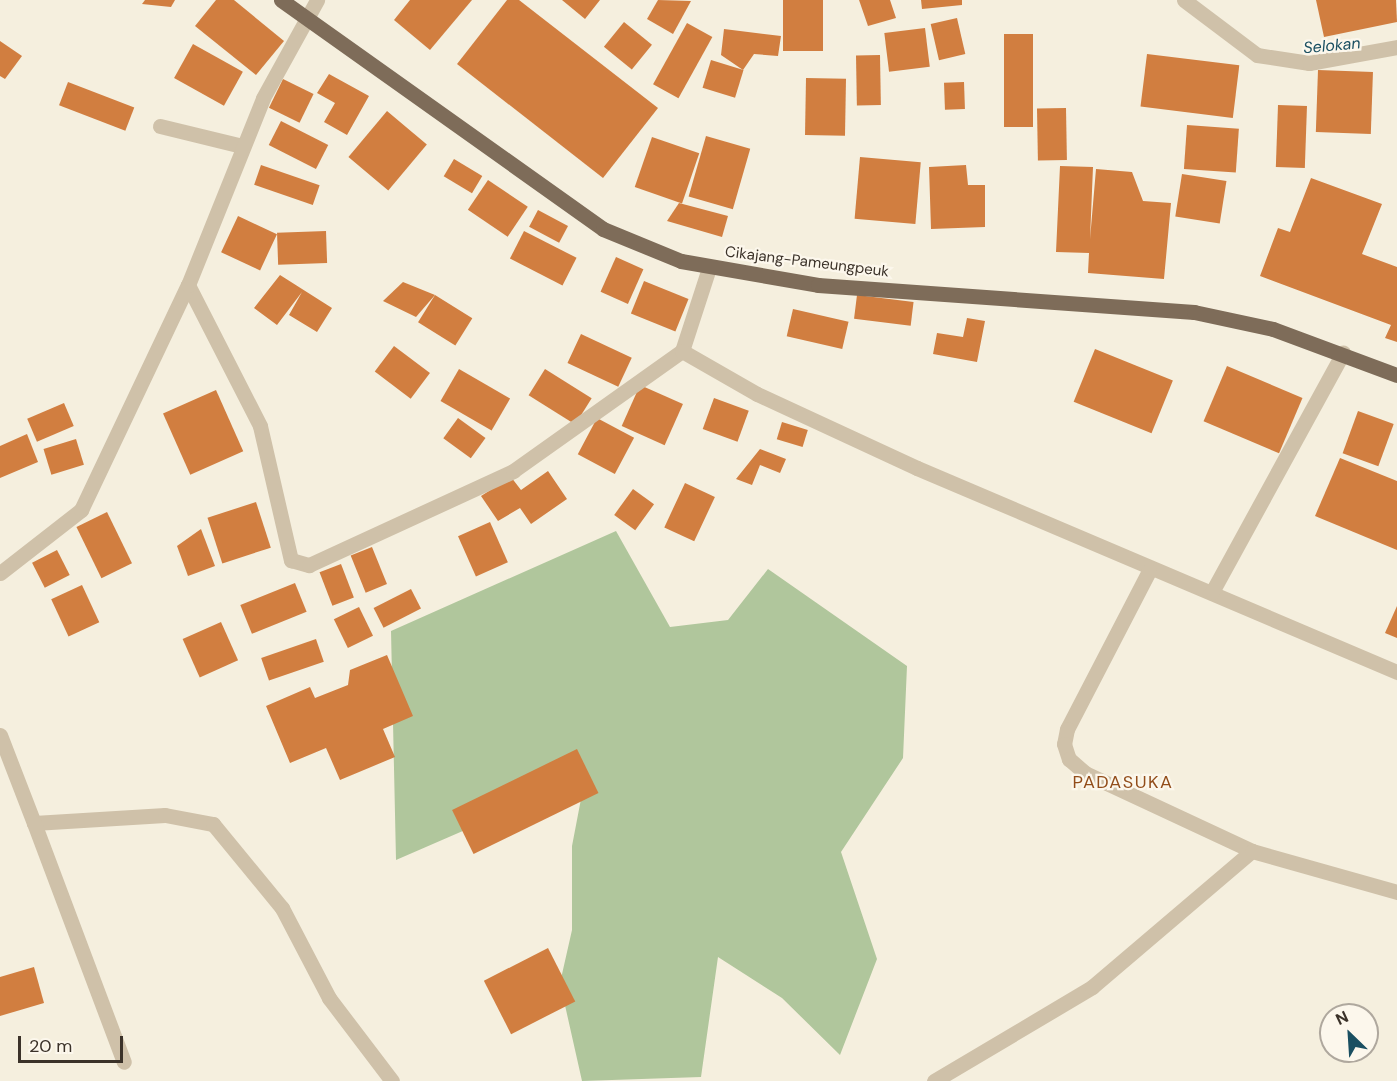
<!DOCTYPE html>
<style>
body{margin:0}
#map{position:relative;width:1397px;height:1081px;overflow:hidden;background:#f5efde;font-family:"DM Sans",sans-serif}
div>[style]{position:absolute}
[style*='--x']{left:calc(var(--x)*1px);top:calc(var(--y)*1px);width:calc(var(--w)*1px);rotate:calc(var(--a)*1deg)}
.green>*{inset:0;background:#b0c69c}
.building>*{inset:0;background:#d17e40;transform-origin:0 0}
.street>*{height:15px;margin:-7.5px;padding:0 7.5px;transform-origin:7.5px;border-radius:7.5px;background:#cfc1a9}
.primary>*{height:15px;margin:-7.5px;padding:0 7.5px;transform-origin:7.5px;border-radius:7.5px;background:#7e6c59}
span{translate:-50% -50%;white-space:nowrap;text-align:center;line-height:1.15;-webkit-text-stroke:4.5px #fcf7ec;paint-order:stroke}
.street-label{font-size:15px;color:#3b3229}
.water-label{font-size:16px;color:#1a4f61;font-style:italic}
.quarter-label{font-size:18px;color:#924d1a;letter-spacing:1.5px}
.north{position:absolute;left:1319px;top:1003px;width:60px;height:60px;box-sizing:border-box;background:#fcf7ec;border:2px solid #afa89e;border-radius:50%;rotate:335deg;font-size:16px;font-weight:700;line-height:24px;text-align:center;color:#3b3229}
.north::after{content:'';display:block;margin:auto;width:21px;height:27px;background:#1a4f61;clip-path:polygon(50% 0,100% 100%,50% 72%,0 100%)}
.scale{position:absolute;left:18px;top:1036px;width:105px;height:27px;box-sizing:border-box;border:3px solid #3b3229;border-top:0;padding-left:8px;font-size:18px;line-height:21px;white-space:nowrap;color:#3b3229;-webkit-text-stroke:4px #fcf7ec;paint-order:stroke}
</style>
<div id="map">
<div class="green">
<div style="clip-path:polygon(616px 531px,670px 627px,728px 620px,768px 569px,907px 666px,903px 758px,841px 852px,877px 959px,840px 1055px,782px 998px,718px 957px,701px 1077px,582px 1081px,560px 983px,572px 930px,572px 846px,585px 778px,396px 860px,391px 631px)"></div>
</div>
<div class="building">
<div style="clip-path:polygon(145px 0,175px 0,171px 7px,142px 4px)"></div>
<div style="clip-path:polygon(216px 0,234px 0,284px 41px,256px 75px,195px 26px)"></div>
<div style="clip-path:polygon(410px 0,472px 0,430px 50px,394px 20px)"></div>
<div style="clip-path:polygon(507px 0,519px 0,658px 108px,603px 178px,457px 64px)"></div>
<div style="clip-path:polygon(562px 0,600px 0,585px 19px)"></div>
<div style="clip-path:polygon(658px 0,691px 1px,673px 34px,647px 19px)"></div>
<div style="left:783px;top:0;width:40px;height:51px"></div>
<div style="clip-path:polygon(859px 0,890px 0,896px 18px,868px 26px)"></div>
<div style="clip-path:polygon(921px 0,962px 0,962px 5px,922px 9px)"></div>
<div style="clip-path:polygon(1316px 0,1396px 0,1397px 22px,1324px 37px)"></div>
<div style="left:957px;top:18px;width:37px;height:27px;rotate:77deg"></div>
<div style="left:624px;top:22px;width:36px;height:32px;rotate:39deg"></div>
<div style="left:687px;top:23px;width:29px;height:70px;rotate:29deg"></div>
<div style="left:925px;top:28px;width:39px;height:41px;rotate:83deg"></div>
<div style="clip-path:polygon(724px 29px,781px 36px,778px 56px,754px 54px,743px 70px,721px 55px)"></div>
<div style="left:1004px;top:34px;width:29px;height:93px"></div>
<div style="clip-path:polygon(0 41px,22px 56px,5px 79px,0 76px)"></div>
<div style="left:193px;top:44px;width:57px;height:39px;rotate:29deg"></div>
<div style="left:1147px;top:54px;width:93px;height:53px;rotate:7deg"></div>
<div style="left:880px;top:55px;width:50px;height:24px;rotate:89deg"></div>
<div style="left:711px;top:60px;width:34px;height:29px;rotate:17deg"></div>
<div style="left:1318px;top:70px;width:55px;height:62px;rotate:2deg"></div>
<div style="clip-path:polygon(329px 74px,369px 96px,347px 135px,324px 122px,335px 103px,317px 93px)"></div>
<div style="left:806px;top:78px;width:40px;height:57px;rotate:1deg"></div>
<div style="left:283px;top:79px;width:34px;height:32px;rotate:26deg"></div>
<div style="left:68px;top:82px;width:71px;height:25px;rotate:21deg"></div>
<div style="left:964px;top:82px;width:27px;height:20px;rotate:88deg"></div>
<div style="left:1278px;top:105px;width:29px;height:62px;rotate:2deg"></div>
<div style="left:1066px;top:108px;width:52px;height:29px;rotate:89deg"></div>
<div style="left:387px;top:111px;width:52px;height:60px;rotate:40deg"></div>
<div style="left:281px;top:121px;width:53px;height:27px;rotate:27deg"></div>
<div style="left:1187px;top:125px;width:52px;height:44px;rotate:4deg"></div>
<div style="left:706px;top:136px;width:46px;height:63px;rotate:16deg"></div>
<div style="left:652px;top:137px;width:50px;height:53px;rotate:19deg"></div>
<div style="left:860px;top:157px;width:61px;height:62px;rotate:5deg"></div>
<div style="left:454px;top:159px;width:33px;height:20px;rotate:31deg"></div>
<div style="left:261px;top:165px;width:62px;height:21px;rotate:19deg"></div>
<div style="clip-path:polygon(966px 165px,968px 185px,985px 185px,985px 227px,931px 229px,929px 167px)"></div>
<div style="clip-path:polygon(1060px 166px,1093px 167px,1090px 239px,1096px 169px,1132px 172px,1143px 201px,1171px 203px,1164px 279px,1088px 273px,1089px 253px,1056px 252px)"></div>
<div style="left:1182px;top:174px;width:45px;height:43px;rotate:9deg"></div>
<div style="clip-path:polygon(1311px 178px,1382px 204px,1362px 254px,1397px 267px,1397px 342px,1385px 338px,1391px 325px,1260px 276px,1278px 228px,1290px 232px)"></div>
<div style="left:488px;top:180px;width:48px;height:36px;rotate:34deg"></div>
<div style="clip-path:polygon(679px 203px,728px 216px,722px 237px,667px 221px)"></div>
<div style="left:538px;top:210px;width:34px;height:19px;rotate:28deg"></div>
<div style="left:238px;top:216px;width:43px;height:40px;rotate:25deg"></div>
<div style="left:326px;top:231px;width:32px;height:49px;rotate:88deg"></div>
<div style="left:524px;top:231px;width:59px;height:31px;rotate:27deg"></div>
<div style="left:616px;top:257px;width:30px;height:38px;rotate:24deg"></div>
<div style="clip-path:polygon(280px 275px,332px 308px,317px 332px,289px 315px,302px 292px,277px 325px,254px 308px)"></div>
<div style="left:644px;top:281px;width:48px;height:35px;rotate:22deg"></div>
<div style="clip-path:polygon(403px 282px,435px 295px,416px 317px,383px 301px)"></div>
<div style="left:435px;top:295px;width:44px;height:32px;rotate:32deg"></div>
<div style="left:857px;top:295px;width:57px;height:24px;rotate:7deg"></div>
<div style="left:793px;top:309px;width:57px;height:28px;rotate:13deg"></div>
<div style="clip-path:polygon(967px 318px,985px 321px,977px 362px,933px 354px,937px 333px,963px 337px)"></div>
<div style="left:581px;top:334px;width:56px;height:32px;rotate:25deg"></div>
<div style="left:394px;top:346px;width:45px;height:32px;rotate:37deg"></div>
<div style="left:1095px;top:349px;width:84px;height:57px;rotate:22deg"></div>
<div style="left:1227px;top:366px;width:82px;height:60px;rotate:23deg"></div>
<div style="left:459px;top:369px;width:59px;height:37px;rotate:30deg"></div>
<div style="left:545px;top:369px;width:55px;height:31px;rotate:32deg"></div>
<div style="left:640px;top:385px;width:47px;height:45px;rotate:24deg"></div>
<div style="left:216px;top:390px;width:67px;height:58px;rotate:66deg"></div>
<div style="left:714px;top:398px;width:37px;height:33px;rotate:20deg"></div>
<div style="left:64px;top:403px;width:25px;height:40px;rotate:67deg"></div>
<div style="left:1358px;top:411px;width:38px;height:45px;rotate:20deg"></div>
<div style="left:458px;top:418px;width:34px;height:25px;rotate:36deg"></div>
<div style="left:597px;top:418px;width:42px;height:41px;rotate:28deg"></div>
<div style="left:782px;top:422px;width:27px;height:18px;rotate:17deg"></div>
<div style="clip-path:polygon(27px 434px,38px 462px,0 478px,0 446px)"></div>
<div style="left:76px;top:439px;width:27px;height:34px;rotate:73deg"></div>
<div style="clip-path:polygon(760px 449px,786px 459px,780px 473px,760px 465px,752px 485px,736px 479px)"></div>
<div style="clip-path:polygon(1340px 458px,1397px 481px,1397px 550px,1315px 516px)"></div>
<div style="clip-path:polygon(548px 471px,567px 499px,531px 524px,520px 508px,498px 521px,481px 496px,511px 477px,521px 490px)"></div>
<div style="left:685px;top:483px;width:33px;height:49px;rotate:25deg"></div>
<div style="left:633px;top:489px;width:26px;height:32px;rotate:36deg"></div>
<div style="left:256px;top:502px;width:48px;height:51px;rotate:72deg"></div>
<div style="left:107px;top:512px;width:57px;height:34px;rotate:64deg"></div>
<div style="left:490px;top:522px;width:44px;height:35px;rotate:66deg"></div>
<div style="clip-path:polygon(201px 529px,215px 566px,188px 576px,177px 546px)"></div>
<div style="left:372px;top:547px;width:40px;height:23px;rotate:68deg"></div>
<div style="left:57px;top:550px;width:28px;height:28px;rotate:63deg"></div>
<div style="left:341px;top:564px;width:36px;height:23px;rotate:69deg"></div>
<div style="left:295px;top:583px;width:31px;height:59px;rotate:68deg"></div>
<div style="left:82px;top:585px;width:41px;height:34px;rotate:65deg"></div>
<div style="left:411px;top:589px;width:22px;height:42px;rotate:63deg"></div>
<div style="clip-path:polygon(1397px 606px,1397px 638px,1385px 633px)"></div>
<div style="left:359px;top:607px;width:32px;height:28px;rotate:64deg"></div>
<div style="left:221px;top:622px;width:42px;height:42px;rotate:66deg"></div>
<div style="left:316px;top:639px;width:24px;height:58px;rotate:71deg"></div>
<div style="clip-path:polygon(387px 655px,413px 716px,383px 729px,395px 757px,340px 780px,326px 748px,290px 763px,266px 706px,310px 687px,315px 698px,348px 685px,350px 670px)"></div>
<div style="left:577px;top:749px;width:49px;height:139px;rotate:64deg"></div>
<div style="left:548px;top:948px;width:60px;height:72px;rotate:63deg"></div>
<div style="clip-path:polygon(34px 967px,44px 1003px,0 1016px,0 977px)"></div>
</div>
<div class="street">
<div style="--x:1184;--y:0;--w:91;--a:37"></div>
<div style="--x:1257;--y:55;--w:53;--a:8.7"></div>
<div style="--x:1309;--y:63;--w:89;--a:-10.3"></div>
<div style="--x:160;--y:126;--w:84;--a:13.7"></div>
<div style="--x:188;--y:285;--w:158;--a:62.9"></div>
<div style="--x:260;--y:426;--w:138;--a:77"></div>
<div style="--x:291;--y:560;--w:19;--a:16"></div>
<div style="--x:309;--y:565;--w:225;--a:-24.7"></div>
<div style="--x:513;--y:471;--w:207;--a:-35.4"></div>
<div style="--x:682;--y:351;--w:87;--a:-72"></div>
<div style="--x:682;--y:351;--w:86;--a:29.8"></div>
<div style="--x:757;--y:394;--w:176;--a:24.8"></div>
<div style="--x:917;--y:468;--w:522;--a:23.03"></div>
<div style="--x:1149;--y:571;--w:178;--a:117.4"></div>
<div style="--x:1067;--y:729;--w:15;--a:101"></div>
<div style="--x:1064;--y:744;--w:16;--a:72"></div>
<div style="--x:1069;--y:759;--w:21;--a:41"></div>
<div style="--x:1085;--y:773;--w:184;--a:25"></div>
<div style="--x:0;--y:573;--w:103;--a:-37.9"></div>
<div style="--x:81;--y:510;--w:249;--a:-64.6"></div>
<div style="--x:188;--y:285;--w:201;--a:-68.1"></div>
<div style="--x:263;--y:98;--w:112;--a:-61.1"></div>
<div style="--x:1212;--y:592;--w:273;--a:-61.3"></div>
<div style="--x:0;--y:735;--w:94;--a:68.9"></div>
<div style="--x:34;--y:823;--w:131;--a:-3.5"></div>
<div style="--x:165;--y:815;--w:49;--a:10.6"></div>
<div style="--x:213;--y:824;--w:109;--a:50.6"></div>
<div style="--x:282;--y:908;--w:102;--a:62.4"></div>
<div style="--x:329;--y:998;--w:104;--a:52.8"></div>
<div style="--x:34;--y:823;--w:255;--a:69.4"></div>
<div style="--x:934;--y:1081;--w:184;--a:-30.7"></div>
<div style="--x:1092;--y:987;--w:210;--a:-40.4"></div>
<div style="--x:1252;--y:851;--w:151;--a:15.8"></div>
</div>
<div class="primary">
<div style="--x:281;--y:0;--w:395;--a:35.4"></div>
<div style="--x:603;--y:229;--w:84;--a:22.3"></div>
<div style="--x:681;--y:261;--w:139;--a:9.9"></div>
<div style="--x:818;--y:285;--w:377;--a:4.1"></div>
<div style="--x:1194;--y:312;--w:81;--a:12.1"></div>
<div style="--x:1273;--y:329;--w:132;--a:20.4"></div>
</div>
<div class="street-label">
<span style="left:807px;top:262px;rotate:7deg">Cikajang-Pameungpeuk</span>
</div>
<div class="water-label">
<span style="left:1332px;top:46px;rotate:-5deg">Selokan</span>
</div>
<div class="quarter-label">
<span style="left:1123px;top:782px">PADASUKA</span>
</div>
<div class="north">N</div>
<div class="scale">20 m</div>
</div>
